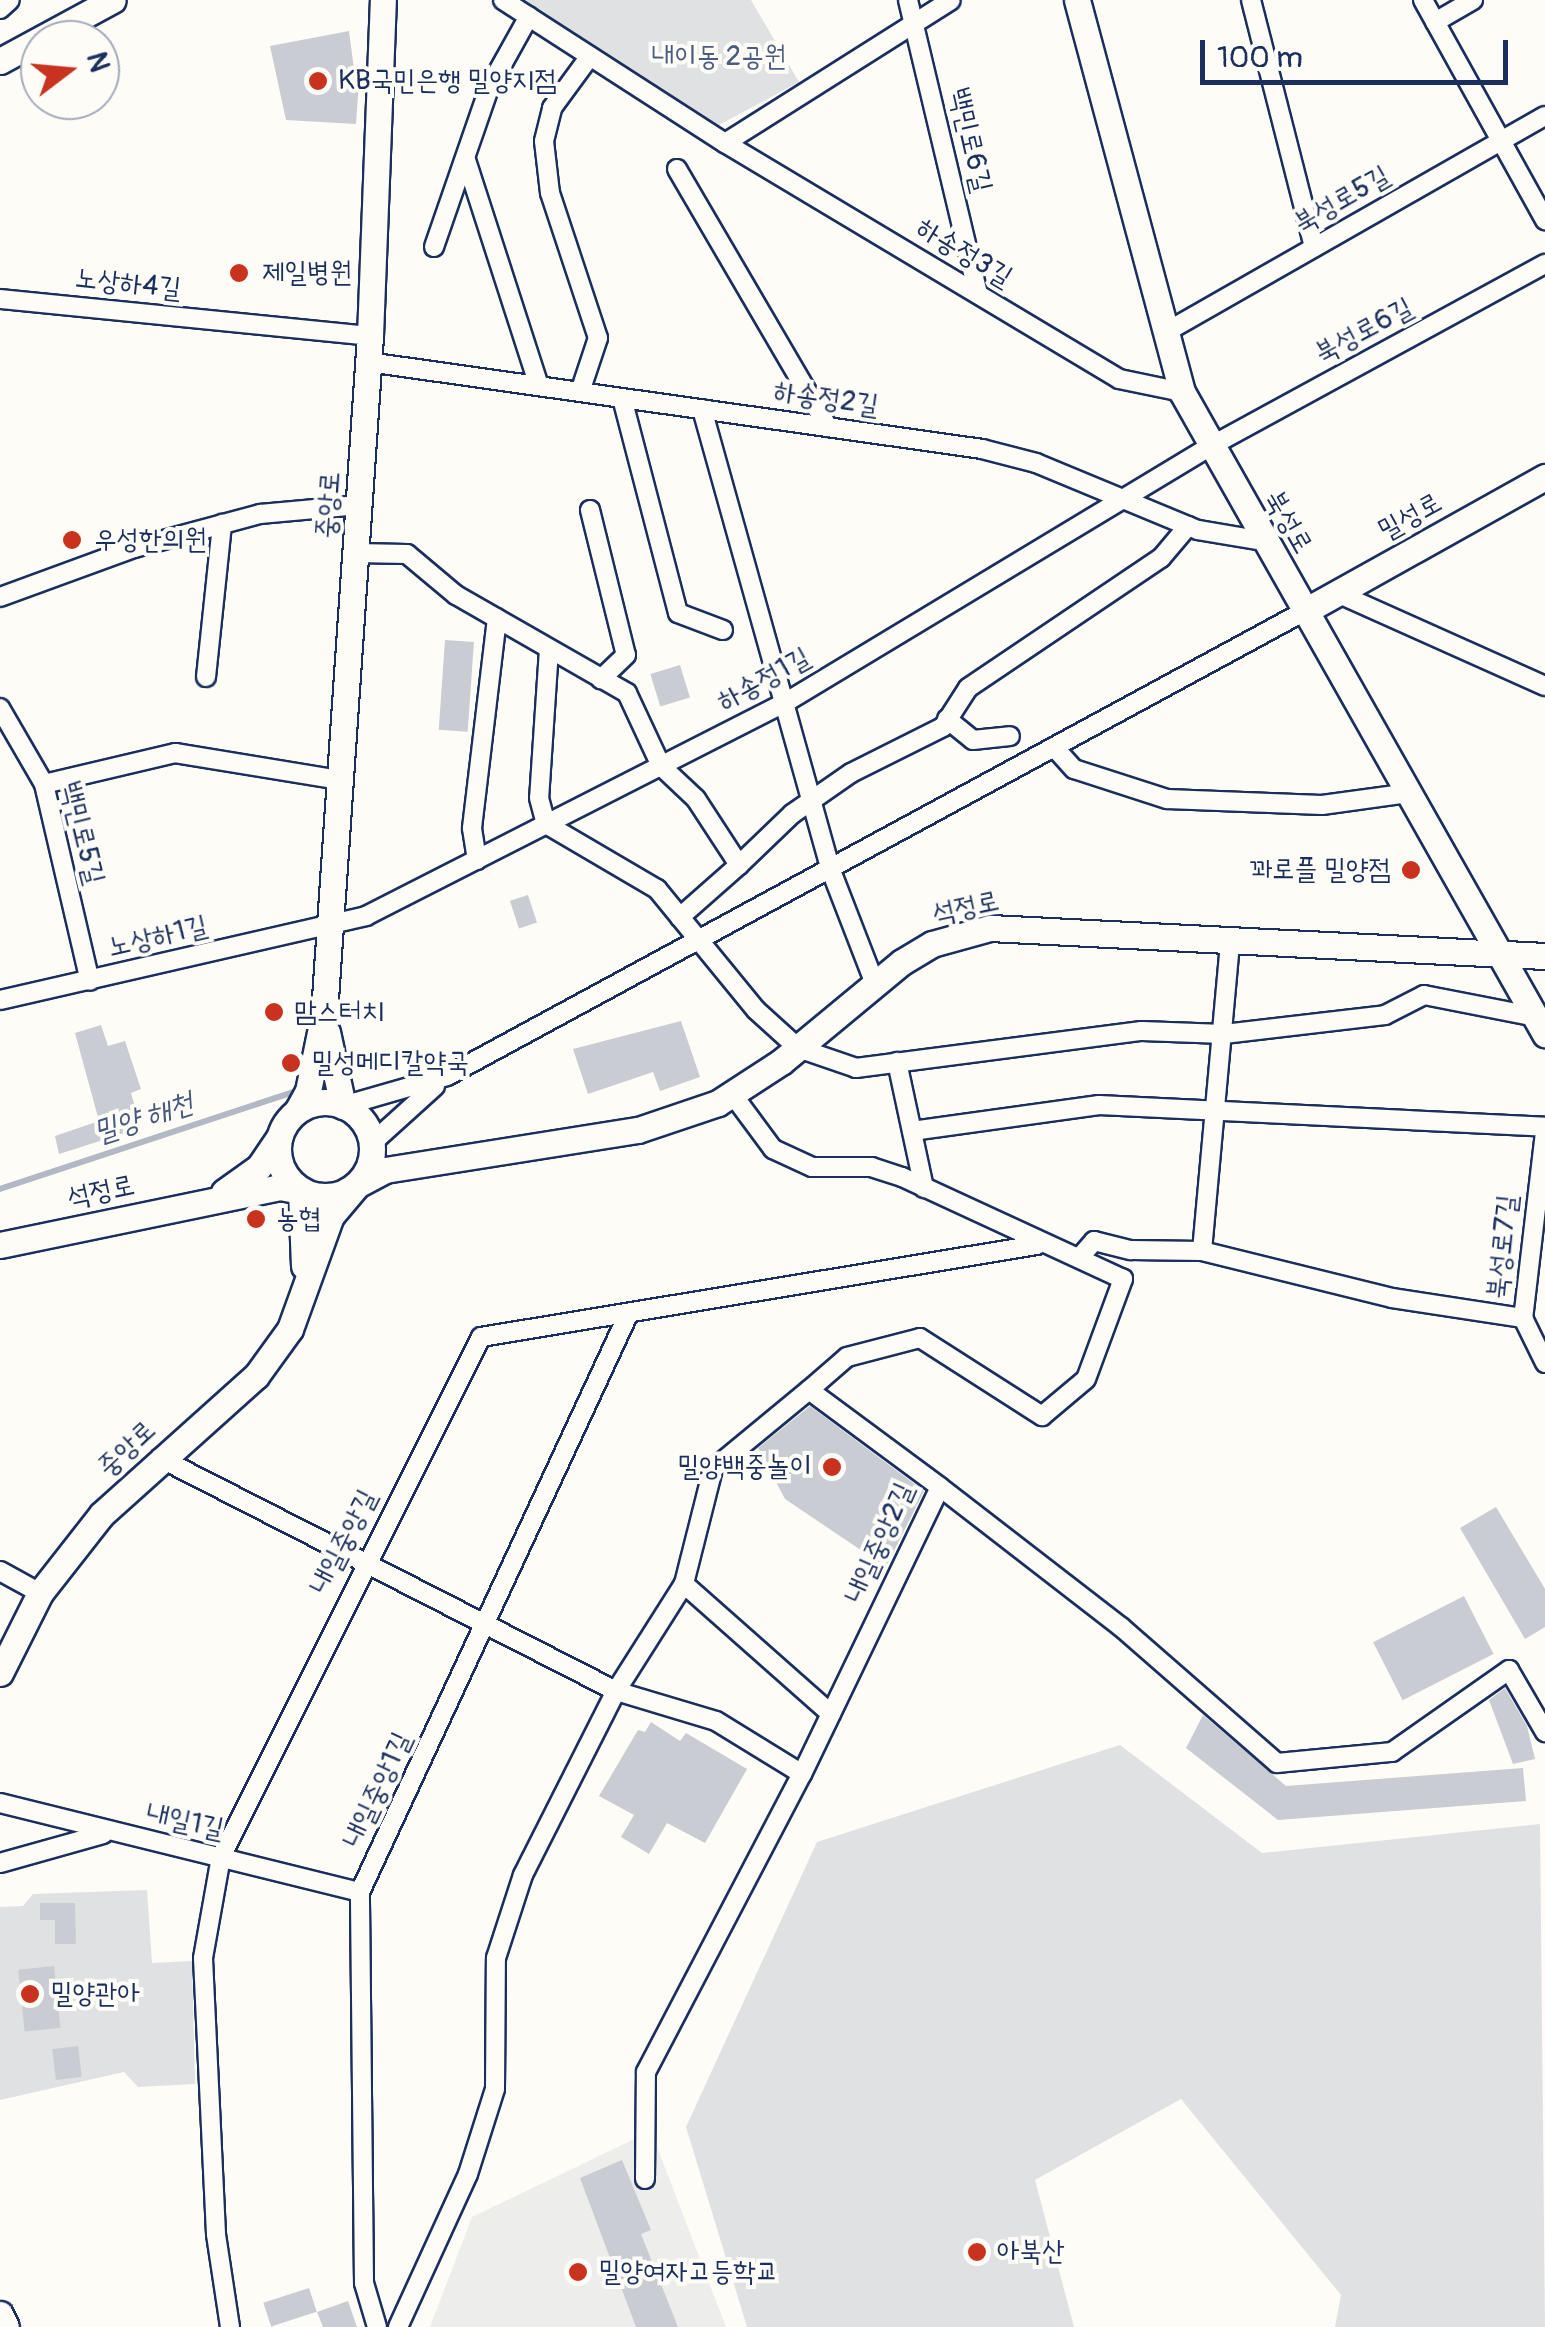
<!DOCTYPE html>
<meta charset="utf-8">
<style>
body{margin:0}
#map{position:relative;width:1545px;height:2327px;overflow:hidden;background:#fdfcf7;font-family:Pangolin,"Poor Story",sans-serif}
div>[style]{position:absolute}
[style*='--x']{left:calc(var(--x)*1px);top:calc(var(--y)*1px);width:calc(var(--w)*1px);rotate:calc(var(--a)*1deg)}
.built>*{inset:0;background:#edeeec}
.green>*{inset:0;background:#e0e1e3}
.stream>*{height:6px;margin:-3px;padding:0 3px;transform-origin:3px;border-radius:3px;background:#b3b8c5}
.building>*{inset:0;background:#c9ccd3;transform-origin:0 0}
.roads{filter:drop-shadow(2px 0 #1b2f5e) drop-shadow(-2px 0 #1b2f5e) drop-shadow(0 2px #1b2f5e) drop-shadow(0 -2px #1b2f5e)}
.street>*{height:18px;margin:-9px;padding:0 9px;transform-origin:9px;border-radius:9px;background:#fdfcf7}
.secondary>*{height:25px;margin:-12.5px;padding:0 12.5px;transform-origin:12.5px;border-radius:12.5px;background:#fdfcf7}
.secondary>.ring{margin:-12.5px;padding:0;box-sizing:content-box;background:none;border:25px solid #fdfcf7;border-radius:50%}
.dots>*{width:28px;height:28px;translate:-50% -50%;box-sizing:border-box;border:5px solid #fdfcf7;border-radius:50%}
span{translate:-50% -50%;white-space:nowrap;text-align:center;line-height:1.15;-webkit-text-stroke:8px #fdfcf7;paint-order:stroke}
.park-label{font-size:28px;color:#4c5c7f}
.poi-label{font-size:28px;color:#1b2f5e}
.left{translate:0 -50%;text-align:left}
.right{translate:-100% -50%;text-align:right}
.street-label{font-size:28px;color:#1b2f5e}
.water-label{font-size:30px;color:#49587d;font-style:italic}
.north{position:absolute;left:20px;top:20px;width:100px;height:100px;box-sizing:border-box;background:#fdfcf7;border:2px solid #a3aaba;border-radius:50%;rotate:74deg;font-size:28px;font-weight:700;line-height:40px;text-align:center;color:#1b2f5e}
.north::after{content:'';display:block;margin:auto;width:35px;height:45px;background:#c8321e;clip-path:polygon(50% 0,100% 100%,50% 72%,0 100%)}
.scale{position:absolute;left:1200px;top:40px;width:308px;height:45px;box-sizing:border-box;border:5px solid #1b2f5e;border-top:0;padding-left:12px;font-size:30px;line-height:35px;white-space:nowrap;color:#1b2f5e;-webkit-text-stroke:8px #fdfcf7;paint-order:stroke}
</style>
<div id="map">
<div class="built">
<div style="clip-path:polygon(651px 2131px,726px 2327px,430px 2327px,472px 2217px)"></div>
</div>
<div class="green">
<div style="clip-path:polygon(516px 0,751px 0,799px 82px,719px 125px)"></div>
<div style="clip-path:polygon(1120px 1745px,1262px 1853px,1540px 1824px,1545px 2327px,1335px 2327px,1341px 2295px,1181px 2099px,1035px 2180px,1074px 2327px,747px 2327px,686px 2127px,817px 1842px)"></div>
<div style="clip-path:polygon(147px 1890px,152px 1963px,192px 1961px,195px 2084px,138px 2087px,124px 2072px,0 2100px,0 1907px,23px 1906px,33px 1894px)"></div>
</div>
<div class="stream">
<div style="--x:0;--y:1189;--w:316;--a:-18.3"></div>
</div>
<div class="building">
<div style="clip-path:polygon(349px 31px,354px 69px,360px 67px,356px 124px,286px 120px,270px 46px)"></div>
<div style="left:445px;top:640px;width:29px;height:90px;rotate:4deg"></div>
<div style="left:680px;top:665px;width:34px;height:31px;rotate:73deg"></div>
<div style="left:528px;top:895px;width:29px;height:19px;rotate:72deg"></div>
<div style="clip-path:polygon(681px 1021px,700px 1077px,660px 1091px,653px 1072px,588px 1094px,573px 1049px)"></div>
<div style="clip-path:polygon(101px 1025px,108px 1046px,125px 1041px,141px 1089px,131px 1093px,141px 1128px,59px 1154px,55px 1136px,99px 1121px,75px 1033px)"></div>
<div style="clip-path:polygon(810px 1406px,924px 1491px,886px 1567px,785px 1499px,758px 1448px)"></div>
<div style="clip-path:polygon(1496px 1507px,1545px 1589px,1545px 1627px,1525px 1639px,1460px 1528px)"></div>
<div style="left:1464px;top:1596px;width:65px;height:102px;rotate:63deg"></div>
<div style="clip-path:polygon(1505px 1688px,1527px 1726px,1535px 1759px,1513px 1764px,1489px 1700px)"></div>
<div style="clip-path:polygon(1203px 1715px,1286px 1786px,1523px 1768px,1526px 1801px,1278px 1820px,1186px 1748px)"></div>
<div style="clip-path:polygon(651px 1722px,680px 1741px,686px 1733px,747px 1769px,705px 1843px,667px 1823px,649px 1854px,621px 1837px,634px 1815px,599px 1796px,638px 1730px,645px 1732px)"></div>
<div style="clip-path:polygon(40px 1903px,75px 1903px,76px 1944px,55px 1944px,55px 1920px,40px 1920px)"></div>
<div style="left:54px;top:1966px;width:62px;height:36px;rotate:84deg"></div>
<div style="left:78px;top:2046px;width:31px;height:26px;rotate:83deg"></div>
<div style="clip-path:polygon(622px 2160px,651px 2230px,641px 2234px,678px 2327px,636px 2327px,580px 2178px)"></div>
<div style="left:309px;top:2288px;width:25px;height:48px;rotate:72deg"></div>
<div style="clip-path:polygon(348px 2301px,357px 2327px,323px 2327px,317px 2312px)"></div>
</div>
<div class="roads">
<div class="street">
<div style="--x:503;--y:0;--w:264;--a:32.8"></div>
<div style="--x:725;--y:143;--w:459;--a:30.9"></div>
<div style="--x:1119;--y:379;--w:64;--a:11.7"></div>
<div style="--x:908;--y:0;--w:301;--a:76.6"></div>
<div style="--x:1251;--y:0;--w:255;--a:75.7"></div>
<div style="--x:1423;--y:0;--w:252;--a:61"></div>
<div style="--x:0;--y:9;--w:13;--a:-42"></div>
<div style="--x:1435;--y:22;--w:44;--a:-30.1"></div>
<div style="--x:725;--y:143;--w:267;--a:-32.3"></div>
<div style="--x:466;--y:160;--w:237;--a:72.1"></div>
<div style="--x:677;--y:169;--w:299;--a:59.7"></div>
<div style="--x:434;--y:247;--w:168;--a:-70.9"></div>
<div style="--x:489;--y:88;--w:82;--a:-60.9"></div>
<div style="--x:0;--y:299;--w:372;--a:5.7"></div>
<div style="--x:1166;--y:332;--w:436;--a:-29.7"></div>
<div style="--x:368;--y:362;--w:620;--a:8.06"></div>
<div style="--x:982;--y:449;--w:56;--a:14.5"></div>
<div style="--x:1036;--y:463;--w:175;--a:22.5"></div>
<div style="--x:1198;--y:530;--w:67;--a:9.5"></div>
<div style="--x:580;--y:392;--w:57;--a:-71.6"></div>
<div style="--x:598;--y:338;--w:153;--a:-108.3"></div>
<div style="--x:550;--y:193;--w:52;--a:-96.6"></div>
<div style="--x:544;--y:141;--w:34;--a:-76"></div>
<div style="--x:552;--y:108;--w:64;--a:-53.8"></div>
<div style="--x:622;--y:398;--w:222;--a:75.4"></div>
<div style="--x:678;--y:613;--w:48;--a:20.7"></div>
<div style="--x:702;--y:409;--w:477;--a:74.4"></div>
<div style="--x:830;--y:868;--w:124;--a:68.8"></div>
<div style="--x:590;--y:510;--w:149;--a:76.1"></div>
<div style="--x:626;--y:655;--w:35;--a:136"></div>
<div style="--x:356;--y:553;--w:51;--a:1.1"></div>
<div style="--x:407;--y:554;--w:64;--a:39.9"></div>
<div style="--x:456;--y:595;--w:197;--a:29.8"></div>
<div style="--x:627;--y:693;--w:81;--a:65"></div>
<div style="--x:661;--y:766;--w:48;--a:43.3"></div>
<div style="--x:696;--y:799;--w:79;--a:56.9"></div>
<div style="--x:739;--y:865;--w:79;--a:138.6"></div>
<div style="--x:1337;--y:593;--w:228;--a:24.1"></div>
<div style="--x:0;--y:597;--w:143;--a:-20.1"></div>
<div style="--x:134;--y:548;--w:131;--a:-15.1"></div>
<div style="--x:260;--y:514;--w:99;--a:-5.2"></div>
<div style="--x:549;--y:649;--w:149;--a:93.8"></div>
<div style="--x:539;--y:798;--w:27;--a:75"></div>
<div style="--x:546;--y:824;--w:129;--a:30.4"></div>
<div style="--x:657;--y:889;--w:156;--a:50.7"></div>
<div style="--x:756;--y:1010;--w:57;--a:42.1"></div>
<div style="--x:798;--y:1048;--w:61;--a:19"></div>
<div style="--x:856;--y:1068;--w:288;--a:-7.4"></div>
<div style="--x:1142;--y:1031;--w:82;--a:2.1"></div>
<div style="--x:1224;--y:1034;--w:162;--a:-6.7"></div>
<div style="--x:1385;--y:1015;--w:44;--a:-27.1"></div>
<div style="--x:1424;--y:995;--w:114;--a:11.1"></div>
<div style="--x:206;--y:677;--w:154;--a:-84"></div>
<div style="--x:0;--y:708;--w:88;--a:59.9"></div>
<div style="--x:44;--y:784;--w:202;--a:76.9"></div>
<div style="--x:947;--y:719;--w:33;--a:39"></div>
<div style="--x:973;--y:740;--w:37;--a:-6"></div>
<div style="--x:1054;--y:747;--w:30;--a:48"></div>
<div style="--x:1074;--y:769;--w:98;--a:17.9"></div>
<div style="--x:1167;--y:799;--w:155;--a:2.2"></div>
<div style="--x:1322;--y:805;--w:87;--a:-7.9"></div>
<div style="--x:44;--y:784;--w:135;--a:-13.3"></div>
<div style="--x:175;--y:753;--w:166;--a:9.3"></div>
<div style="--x:477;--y:860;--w:32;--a:-99"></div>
<div style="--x:472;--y:828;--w:211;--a:-83.2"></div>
<div style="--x:739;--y:865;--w:74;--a:-43.9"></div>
<div style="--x:792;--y:814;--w:72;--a:-34.8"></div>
<div style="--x:851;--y:773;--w:103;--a:-26.6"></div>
<div style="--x:943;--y:727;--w:46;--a:-57.3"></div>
<div style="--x:968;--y:688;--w:233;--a:-34"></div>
<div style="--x:1161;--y:558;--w:42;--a:-49.8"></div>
<div style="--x:0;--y:1000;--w:376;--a:-12.9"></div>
<div style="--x:366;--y:916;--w:474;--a:-27"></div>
<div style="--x:788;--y:701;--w:492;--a:-31.1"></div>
<div style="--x:1209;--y:447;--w:383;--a:-28.6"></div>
<div style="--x:897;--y:1062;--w:129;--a:77.9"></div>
<div style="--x:343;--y:1106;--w:108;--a:-16.1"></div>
<div style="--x:447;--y:1076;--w:976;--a:-28.46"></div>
<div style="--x:912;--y:1131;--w:189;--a:-7.9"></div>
<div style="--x:1099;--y:1105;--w:447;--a:2.8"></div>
<div style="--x:1545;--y:1132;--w:187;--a:96.7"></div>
<div style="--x:1523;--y:1318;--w:50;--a:63.9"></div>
<div style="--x:372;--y:1143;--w:85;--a:-42.1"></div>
<div style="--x:1202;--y:1251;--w:196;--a:13.9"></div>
<div style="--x:1392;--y:1298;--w:133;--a:8.7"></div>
<div style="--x:1081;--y:1256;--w:20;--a:-49"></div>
<div style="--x:1094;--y:1241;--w:38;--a:14"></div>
<div style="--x:1131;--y:1250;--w:71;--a:0.8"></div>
<div style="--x:1202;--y:1251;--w:311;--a:-84.8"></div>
<div style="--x:809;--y:1390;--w:124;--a:140.5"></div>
<div style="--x:713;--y:1469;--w:119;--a:104.2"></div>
<div style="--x:684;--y:1584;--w:196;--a:41.5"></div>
<div style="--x:160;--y:1458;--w:512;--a:27.07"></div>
<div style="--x:616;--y:1691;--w:104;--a:16.7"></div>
<div style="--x:716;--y:1721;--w:101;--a:31.6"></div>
<div style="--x:940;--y:1487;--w:229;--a:37.7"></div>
<div style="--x:1121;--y:1627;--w:207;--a:41.1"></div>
<div style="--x:1277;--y:1763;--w:116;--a:-5.5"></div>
<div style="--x:1392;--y:1752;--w:143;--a:-35"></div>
<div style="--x:1509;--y:1670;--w:72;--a:59.9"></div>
<div style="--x:0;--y:1571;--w:46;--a:28.8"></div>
<div style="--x:0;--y:1803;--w:371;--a:13.9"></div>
<div style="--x:0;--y:1863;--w:107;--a:-15.7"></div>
<div style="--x:645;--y:2179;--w:107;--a:-89.5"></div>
<div style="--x:646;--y:2072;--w:336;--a:-62.4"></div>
<div style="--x:802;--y:1774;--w:318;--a:-64.3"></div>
<div style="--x:940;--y:1487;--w:163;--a:-143.5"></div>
<div style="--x:809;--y:1390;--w:50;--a:-41"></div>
<div style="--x:847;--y:1357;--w:75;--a:-14.6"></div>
<div style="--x:920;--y:1338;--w:145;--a:32.6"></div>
<div style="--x:1042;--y:1416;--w:57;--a:-40.1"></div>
<div style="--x:1086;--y:1379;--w:107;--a:-69.7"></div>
<div style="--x:1123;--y:1279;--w:243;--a:-155.2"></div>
<div style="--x:902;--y:1177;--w:32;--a:-162"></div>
<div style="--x:872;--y:1167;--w:60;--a:180"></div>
<div style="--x:812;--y:1167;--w:43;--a:-155.2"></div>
<div style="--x:773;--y:1149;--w:67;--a:-126.5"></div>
<div style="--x:230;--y:2327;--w:94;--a:-98.6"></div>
<div style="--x:216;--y:2234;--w:276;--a:-92.7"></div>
<div style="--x:203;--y:1958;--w:103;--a:-79.9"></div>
<div style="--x:221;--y:1857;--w:581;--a:-63.43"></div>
<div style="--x:481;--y:1337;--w:564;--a:-9.4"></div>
<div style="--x:377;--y:2327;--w:46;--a:-106.5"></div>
<div style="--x:364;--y:2283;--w:391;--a:-90.6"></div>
<div style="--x:360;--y:1892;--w:636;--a:-65.09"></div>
<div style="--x:398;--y:2327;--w:168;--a:-65.4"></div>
<div style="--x:468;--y:2174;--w:89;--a:-72.4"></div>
<div style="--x:495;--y:2089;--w:131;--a:-89.6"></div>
<div style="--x:496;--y:1958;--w:87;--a:-72"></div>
<div style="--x:523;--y:1875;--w:206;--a:-63.2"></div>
<div style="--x:616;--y:1691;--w:127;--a:-57.6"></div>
</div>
<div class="secondary">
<div style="--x:1077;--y:0;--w:406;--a:75"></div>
<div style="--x:1182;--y:392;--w:738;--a:60.52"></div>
<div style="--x:0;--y:61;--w:128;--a:-28.4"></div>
<div style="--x:1305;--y:611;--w:275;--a:-29.2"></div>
<div style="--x:327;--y:1032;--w:76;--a:77.8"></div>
<div class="ring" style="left:278px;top:1102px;width:69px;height:69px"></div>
<div style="--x:297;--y:1111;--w:23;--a:-61"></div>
<div style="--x:308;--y:1091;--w:80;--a:-78.4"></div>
<div style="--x:324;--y:1013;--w:679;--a:-86.11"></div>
<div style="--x:370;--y:336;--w:336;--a:-87.8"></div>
<div style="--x:224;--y:1192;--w:43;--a:-35.5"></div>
<div style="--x:259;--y:1167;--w:36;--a:-56"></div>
<div style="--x:0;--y:1245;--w:286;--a:-11.7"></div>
<div style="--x:280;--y:1187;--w:21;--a:11"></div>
<div style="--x:301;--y:1191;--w:75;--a:87.7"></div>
<div style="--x:0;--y:1673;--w:89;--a:-63.4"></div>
<div style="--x:40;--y:1593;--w:100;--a:-51.9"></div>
<div style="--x:102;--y:1514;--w:207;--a:-41.9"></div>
<div style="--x:256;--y:1376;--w:58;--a:-54.1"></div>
<div style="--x:290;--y:1329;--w:120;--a:-70.1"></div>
<div style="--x:331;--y:1216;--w:40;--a:-50"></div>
<div style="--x:357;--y:1185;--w:32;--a:-28"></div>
<div style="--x:385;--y:1170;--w:256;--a:-9"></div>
<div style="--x:638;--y:1130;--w:84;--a:-18.6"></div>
<div style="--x:718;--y:1103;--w:75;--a:-33.1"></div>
<div style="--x:781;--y:1062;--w:157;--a:-39.6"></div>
<div style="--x:902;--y:962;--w:35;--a:-31"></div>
<div style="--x:932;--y:944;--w:60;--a:-15.4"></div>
<div style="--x:990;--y:928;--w:556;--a:2.89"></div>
<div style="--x:0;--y:2314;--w:14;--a:65"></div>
</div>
</div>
<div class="dots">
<div style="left:318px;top:81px;background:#c8321e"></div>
<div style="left:239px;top:273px;background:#c8321e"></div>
<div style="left:72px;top:540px;background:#c8321e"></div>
<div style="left:1411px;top:870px;background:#c8321e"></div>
<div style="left:274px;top:1012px;background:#c8321e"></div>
<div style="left:291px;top:1063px;background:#c8321e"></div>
<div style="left:256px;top:1219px;background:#c8321e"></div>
<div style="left:832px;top:1467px;background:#c8321e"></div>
<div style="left:30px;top:1994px;background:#c8321e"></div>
<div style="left:977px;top:2252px;background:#c8321e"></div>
<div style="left:578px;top:2272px;background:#c8321e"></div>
</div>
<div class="park-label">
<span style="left:719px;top:57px">내이동 2공원</span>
</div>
<div class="poi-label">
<span class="left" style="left:338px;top:81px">KB국민은행 밀양지점</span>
<span class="left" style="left:262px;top:273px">제일병원</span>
<span class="left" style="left:94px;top:540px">우성한의원</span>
<span class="right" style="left:1391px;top:870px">꽈로플 밀양점</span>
<span class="left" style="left:294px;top:1012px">맘스터치</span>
<span class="left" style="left:311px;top:1063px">밀성메디칼약국</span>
<span class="left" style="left:276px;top:1219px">농협</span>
<span class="right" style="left:812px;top:1467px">밀양백중놀이</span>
<span class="left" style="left:50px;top:1994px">밀양관아</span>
<span class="left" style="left:997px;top:2252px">아북산</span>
<span class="left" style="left:598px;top:2272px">밀양여자고등학교</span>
</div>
<div class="street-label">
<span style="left:970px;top:140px;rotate:77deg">백민로6길</span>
<span style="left:1342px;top:200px;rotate:-30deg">북성로5길</span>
<span style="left:964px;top:253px;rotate:31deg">하송정3길</span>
<span style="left:128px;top:284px;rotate:6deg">노상하4길</span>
<span style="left:1364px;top:331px;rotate:-28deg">북성로6길</span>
<span style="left:826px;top:399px;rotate:8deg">하송정2길</span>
<span style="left:329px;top:505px;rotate:-86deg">중앙로</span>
<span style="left:1410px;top:517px;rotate:-29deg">밀성로</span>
<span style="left:1288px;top:522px;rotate:60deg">북성로</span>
<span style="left:764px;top:680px;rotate:-29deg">하송정1길</span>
<span style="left:82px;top:833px;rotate:76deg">백민로5길</span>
<span style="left:966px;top:908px;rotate:-12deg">석정로</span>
<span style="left:158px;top:937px;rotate:-13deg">노상하1길</span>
<span style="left:101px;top:1192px;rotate:-12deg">석정로</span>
<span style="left:1503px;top:1247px;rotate:-84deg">북성로7길</span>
<span style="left:127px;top:1449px;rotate:-43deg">중앙로</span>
<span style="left:344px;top:1542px;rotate:-63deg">내일중앙길</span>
<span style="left:880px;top:1543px;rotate:-66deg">내일중앙2길</span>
<span style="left:378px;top:1790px;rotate:-65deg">내일중앙1길</span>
<span style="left:185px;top:1822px;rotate:12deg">내일1길</span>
</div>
<div class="water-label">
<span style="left:143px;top:1118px;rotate:-18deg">밀양 해천</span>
</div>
<div class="north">N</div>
<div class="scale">100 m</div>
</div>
